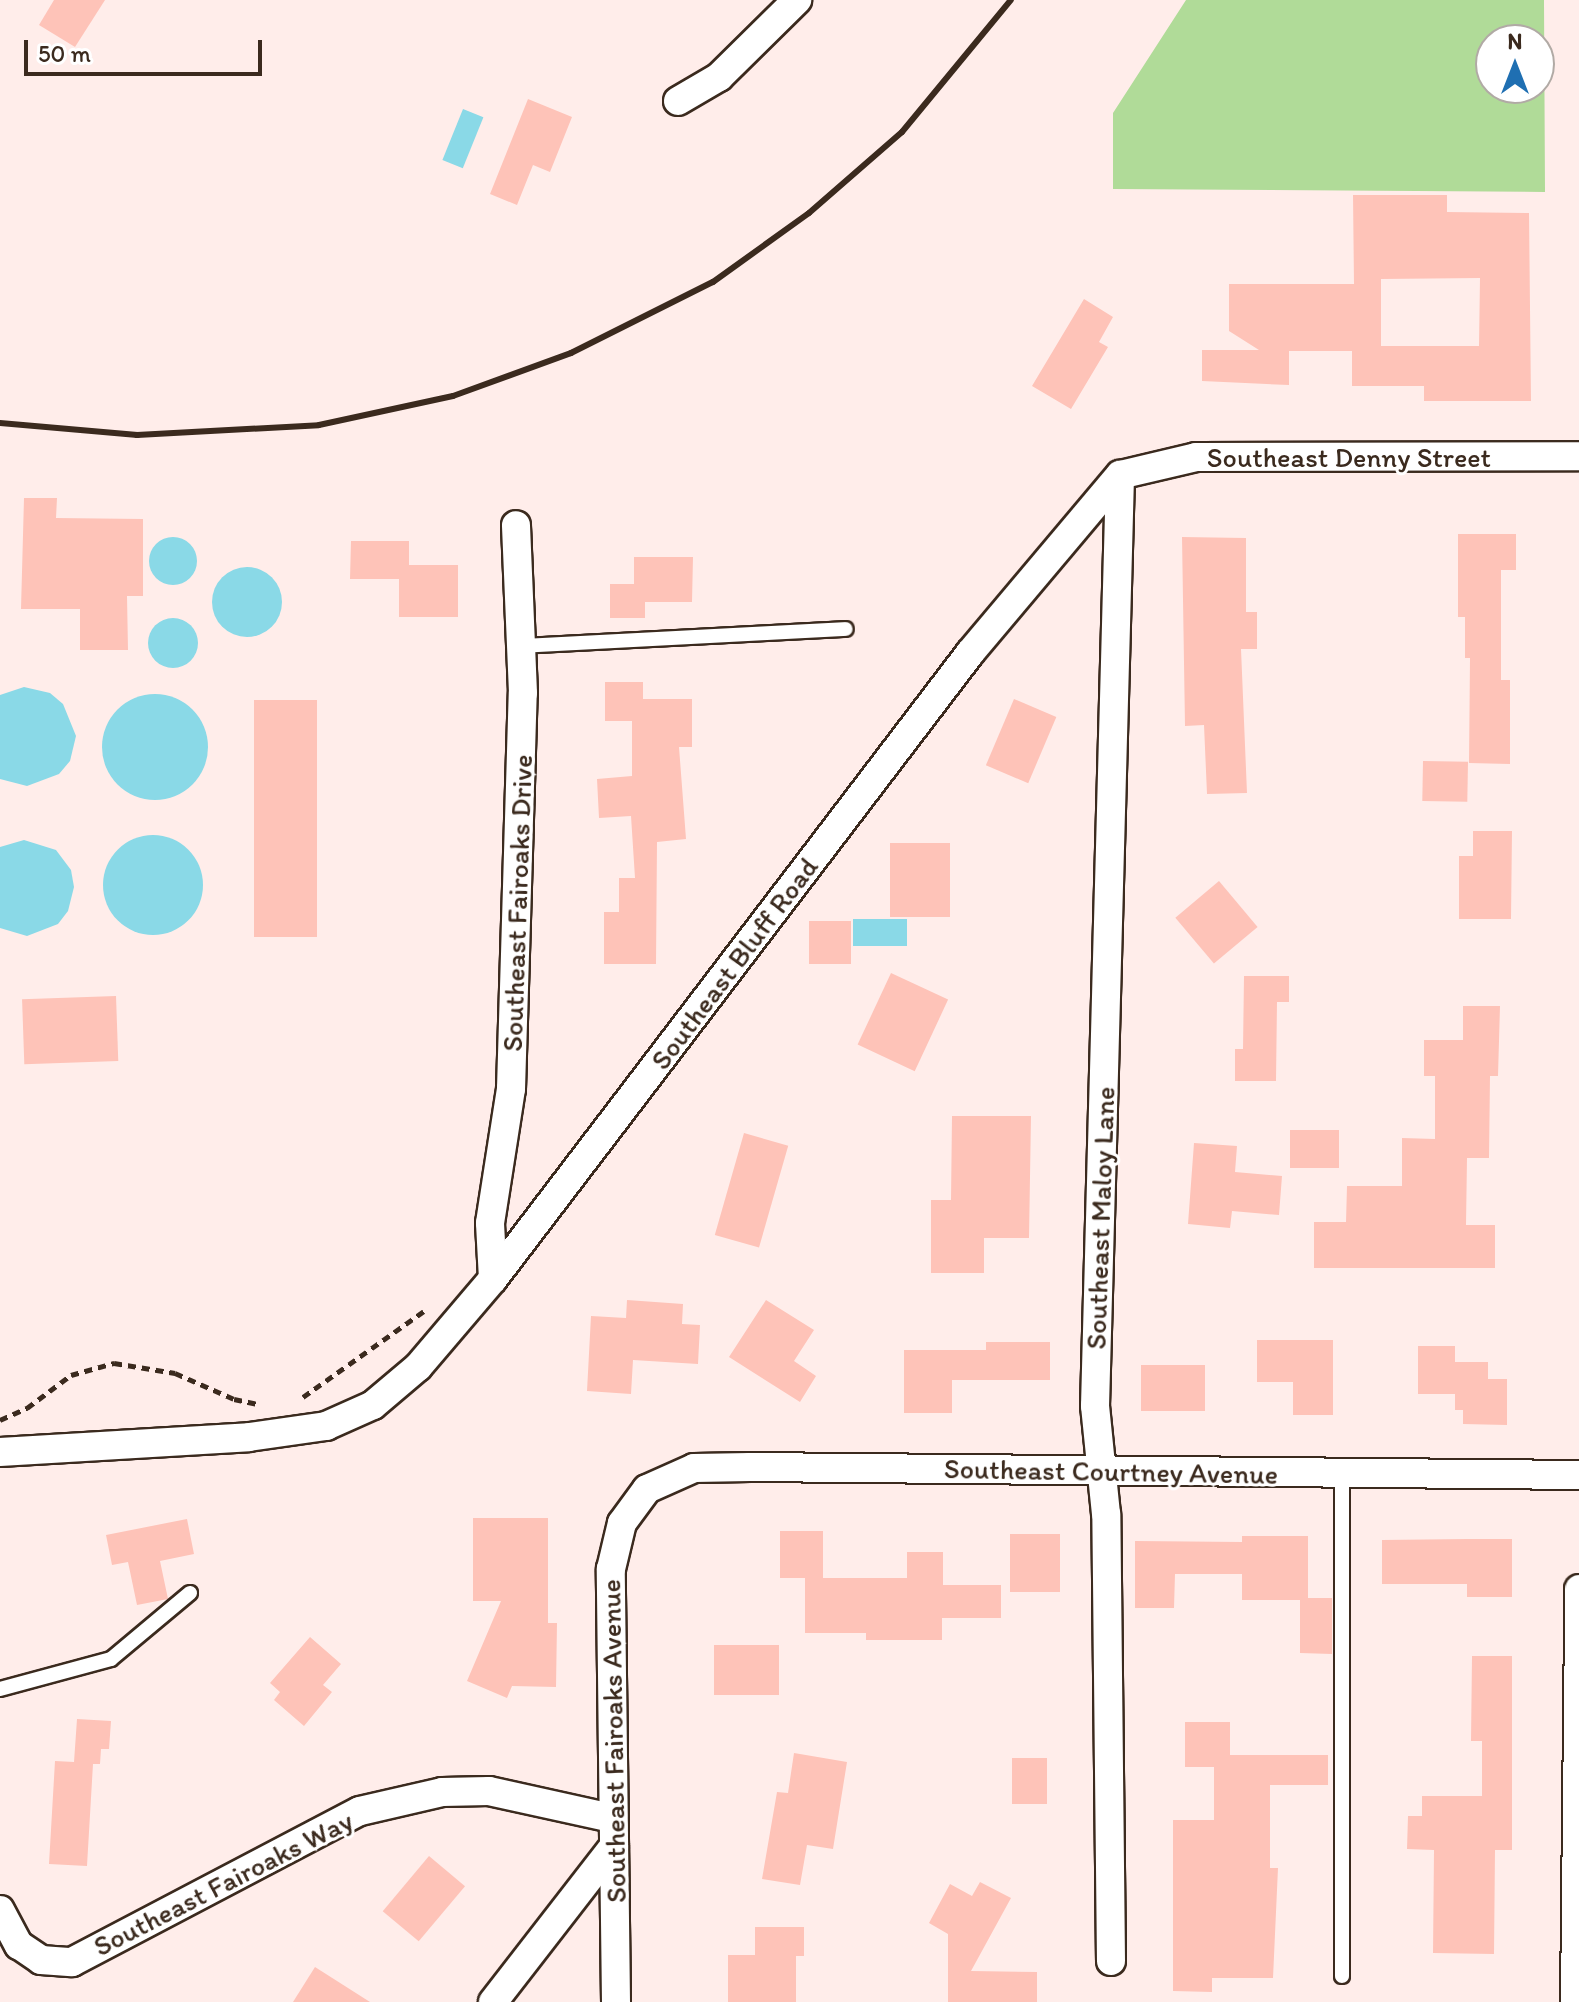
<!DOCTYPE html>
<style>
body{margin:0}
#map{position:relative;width:1579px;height:2002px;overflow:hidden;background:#ffedea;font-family:Itim,sans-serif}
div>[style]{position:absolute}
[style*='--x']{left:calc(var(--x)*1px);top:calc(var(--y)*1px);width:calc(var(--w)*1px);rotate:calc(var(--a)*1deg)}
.green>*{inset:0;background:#b0db98}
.water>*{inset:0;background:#8ad9e7;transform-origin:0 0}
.round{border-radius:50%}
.building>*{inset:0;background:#fec3b8;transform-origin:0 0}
.path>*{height:5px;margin-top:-2.5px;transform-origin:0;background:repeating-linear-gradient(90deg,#3b2a1e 0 8px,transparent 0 14px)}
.roads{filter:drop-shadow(2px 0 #3b2a1e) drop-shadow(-2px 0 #3b2a1e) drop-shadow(0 2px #3b2a1e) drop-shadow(0 -2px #3b2a1e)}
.service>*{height:14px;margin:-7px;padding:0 7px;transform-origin:7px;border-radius:7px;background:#fff}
.minor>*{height:28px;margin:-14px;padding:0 14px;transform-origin:14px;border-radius:14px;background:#fff}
.rail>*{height:6px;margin:-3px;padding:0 3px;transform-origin:3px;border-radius:3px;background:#3b2a1e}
span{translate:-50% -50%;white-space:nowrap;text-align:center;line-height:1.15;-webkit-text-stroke:6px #fff;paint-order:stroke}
.street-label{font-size:28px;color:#3b2a1e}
.north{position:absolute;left:1475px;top:24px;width:80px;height:80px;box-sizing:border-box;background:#fff;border:2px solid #b1aaa5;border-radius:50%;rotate:0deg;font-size:22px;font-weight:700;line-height:32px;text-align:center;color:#3b2a1e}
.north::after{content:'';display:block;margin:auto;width:28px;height:36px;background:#1f6fb2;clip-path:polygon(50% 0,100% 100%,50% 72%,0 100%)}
.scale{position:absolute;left:24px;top:40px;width:238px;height:36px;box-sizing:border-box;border:4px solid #3b2a1e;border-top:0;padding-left:10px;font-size:24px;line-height:28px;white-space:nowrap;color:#3b2a1e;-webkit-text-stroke:6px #fff;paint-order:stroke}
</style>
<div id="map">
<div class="green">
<div style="clip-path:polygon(evenodd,1186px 0,1544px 0,1545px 192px,1113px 189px,1113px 113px,1186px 0,1491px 40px,1539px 40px,1539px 88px,1491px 88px,1491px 40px)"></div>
</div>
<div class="water">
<div style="left:463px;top:109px;width:22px;height:55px;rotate:22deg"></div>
<div class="round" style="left:149px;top:537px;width:48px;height:48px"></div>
<div class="round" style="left:212px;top:567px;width:70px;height:70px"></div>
<div class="round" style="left:148px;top:618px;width:50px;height:50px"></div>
<div style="clip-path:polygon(24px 687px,50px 693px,63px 704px,76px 736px,70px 761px,59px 774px,27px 786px,0 779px,0 695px)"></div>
<div class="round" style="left:102px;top:694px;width:106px;height:106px"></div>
<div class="round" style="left:103px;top:835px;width:100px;height:100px"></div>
<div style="clip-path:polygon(24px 840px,56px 850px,71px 870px,74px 887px,68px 911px,58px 924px,27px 936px,0 928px,0 847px)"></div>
<div style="left:853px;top:919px;width:54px;height:27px"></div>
</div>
<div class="building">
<div style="clip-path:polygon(54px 0,105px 0,75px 47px,39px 25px)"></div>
<div style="clip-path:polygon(528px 99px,572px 117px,550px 172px,533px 165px,517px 205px,490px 194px)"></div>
<div style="clip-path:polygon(evenodd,1353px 195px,1447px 195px,1447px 212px,1529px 213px,1531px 401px,1424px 401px,1424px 386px,1352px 386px,1352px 351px,1289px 351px,1289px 385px,1202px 381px,1202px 350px,1259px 350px,1229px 331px,1229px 284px,1354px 284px,1353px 195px,1480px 278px,1479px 346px,1381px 346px,1381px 279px,1480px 278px)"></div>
<div style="clip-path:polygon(1084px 299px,1113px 317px,1099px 342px,1108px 347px,1071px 409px,1032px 386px)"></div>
<div style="clip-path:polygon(24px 498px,57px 498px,56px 518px,143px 519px,143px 596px,127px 596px,128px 650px,80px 650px,80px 609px,21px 609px)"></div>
<div style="clip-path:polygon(1458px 534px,1516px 534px,1516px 570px,1501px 570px,1501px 680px,1510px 680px,1510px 764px,1469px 763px,1470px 658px,1465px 658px,1465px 617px,1458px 617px)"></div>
<div style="clip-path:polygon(1182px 537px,1246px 538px,1246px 612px,1257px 612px,1257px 649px,1241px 649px,1247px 793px,1207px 794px,1204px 725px,1185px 726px)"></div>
<div style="clip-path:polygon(351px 541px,409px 541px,409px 565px,458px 565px,458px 617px,399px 617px,399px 579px,350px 579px)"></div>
<div style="clip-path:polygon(634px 557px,693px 557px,692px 602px,645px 602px,645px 618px,610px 618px,610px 584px,634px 584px)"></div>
<div style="clip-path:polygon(605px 682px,643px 682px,643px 699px,692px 699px,692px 747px,679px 747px,686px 839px,657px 842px,656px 964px,604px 964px,604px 912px,619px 912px,619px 878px,635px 878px,631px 816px,599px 818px,597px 779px,632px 776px,632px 721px,605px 721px)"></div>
<div style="left:1014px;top:699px;width:46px;height:72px;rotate:23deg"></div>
<div style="left:254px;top:700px;width:63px;height:237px"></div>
<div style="left:1423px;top:761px;width:45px;height:40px;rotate:1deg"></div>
<div style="clip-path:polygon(1473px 831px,1512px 831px,1511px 919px,1459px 919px,1459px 856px,1473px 856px)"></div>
<div style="left:890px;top:843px;width:60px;height:74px"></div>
<div style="left:1219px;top:881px;width:60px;height:57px;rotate:50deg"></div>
<div style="left:809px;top:921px;width:42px;height:43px"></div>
<div style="left:891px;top:973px;width:63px;height:79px;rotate:25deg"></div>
<div style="clip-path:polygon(1244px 976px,1289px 976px,1289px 1002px,1277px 1002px,1276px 1081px,1235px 1081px,1235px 1049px,1243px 1049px)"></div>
<div style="left:116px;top:996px;width:65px;height:94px;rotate:88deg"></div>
<div style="clip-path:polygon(1463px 1006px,1500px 1006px,1498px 1076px,1490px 1076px,1489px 1158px,1467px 1158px,1466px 1225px,1495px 1225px,1495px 1268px,1314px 1268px,1314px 1222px,1346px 1222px,1347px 1186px,1402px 1186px,1402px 1138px,1435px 1139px,1435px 1076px,1424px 1076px,1424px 1040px,1463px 1040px)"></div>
<div style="clip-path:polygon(952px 1116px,1031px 1116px,1029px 1238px,984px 1238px,984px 1273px,931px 1273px,931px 1200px,951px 1200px)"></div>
<div style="left:1290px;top:1130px;width:49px;height:38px"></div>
<div style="left:744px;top:1133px;width:46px;height:106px;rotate:16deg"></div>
<div style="clip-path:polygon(1194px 1143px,1237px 1146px,1235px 1172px,1282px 1176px,1279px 1215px,1232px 1211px,1230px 1228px,1188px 1224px)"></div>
<div style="clip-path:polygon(627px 1300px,683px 1304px,682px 1324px,700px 1325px,698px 1364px,633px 1360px,631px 1394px,587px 1391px,591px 1316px,626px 1318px)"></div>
<div style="clip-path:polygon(766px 1300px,814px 1330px,794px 1361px,816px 1376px,800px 1402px,729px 1357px)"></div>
<div style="clip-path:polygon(1257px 1340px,1333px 1340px,1333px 1415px,1293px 1415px,1293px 1382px,1257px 1382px)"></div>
<div style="clip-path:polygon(986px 1342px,1050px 1342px,1050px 1380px,952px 1380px,952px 1413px,904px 1413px,904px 1350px,986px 1350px)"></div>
<div style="clip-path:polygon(1418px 1346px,1455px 1346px,1455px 1362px,1488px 1362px,1488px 1379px,1507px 1379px,1507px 1425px,1463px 1424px,1463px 1410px,1455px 1410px,1455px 1394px,1418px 1394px)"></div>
<div style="left:1141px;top:1365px;width:64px;height:46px"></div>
<div style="clip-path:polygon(473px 1518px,548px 1518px,548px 1623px,557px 1623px,556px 1687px,512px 1686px,507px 1698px,467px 1681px,501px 1601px,473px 1601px)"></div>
<div style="clip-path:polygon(187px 1519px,194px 1554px,160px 1561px,168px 1599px,137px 1605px,128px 1562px,112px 1565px,106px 1535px)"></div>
<div style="clip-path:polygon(780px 1531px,823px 1531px,823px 1578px,907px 1578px,907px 1552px,943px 1552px,943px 1585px,1001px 1585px,1001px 1618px,942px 1618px,942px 1640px,866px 1640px,866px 1633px,805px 1633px,805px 1578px,780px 1578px)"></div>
<div style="left:1010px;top:1534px;width:50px;height:58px"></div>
<div style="clip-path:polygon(1242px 1536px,1308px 1536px,1308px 1598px,1332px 1598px,1332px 1654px,1300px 1653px,1300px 1600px,1242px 1600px,1242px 1574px,1175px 1574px,1174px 1608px,1135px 1608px,1135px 1541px,1242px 1542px)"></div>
<div style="clip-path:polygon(1467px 1539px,1512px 1539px,1512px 1597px,1467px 1597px,1467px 1584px,1382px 1584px,1382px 1540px)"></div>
<div style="clip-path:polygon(310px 1637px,341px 1664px,323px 1685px,332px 1692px,304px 1726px,274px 1700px,280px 1692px,270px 1683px)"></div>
<div style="left:714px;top:1645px;width:65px;height:50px"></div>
<div style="clip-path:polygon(1472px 1656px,1512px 1656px,1512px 1850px,1495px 1850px,1494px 1954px,1433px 1953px,1434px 1850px,1407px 1849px,1408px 1816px,1422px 1816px,1422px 1796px,1482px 1796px,1482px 1741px,1471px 1741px)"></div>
<div style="clip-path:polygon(77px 1719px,111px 1721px,109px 1749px,101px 1749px,100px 1764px,93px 1764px,87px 1866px,49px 1864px,55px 1761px,74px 1762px)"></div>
<div style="clip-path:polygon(1185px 1722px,1230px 1722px,1230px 1755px,1328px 1755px,1328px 1785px,1270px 1785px,1270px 1868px,1278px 1868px,1273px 1978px,1212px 1978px,1212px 1992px,1173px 1991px,1173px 1820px,1214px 1820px,1214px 1767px,1185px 1767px)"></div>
<div style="clip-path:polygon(794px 1753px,847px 1762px,833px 1849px,807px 1845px,800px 1885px,762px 1879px,777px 1792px,788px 1793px)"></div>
<div style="left:1012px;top:1758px;width:35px;height:46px"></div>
<div style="left:429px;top:1856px;width:47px;height:72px;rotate:40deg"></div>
<div style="clip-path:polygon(980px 1882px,1011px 1898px,971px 1971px,1037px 1972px,1037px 2002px,948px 2002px,948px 1934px,929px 1923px,950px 1884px,972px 1896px)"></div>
<div style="clip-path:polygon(755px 1927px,804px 1927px,804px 1956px,796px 1956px,796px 2002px,728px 2002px,728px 1955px,755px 1955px)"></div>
<div style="clip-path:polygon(315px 1967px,370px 2002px,293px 2002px)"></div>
</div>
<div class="path">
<div style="--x:303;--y:1397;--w:148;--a:-35.4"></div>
<div style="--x:0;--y:1420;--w:30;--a:-24"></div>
<div style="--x:27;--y:1408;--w:55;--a:-36.9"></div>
<div style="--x:71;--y:1375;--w:45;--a:-15.6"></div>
<div style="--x:114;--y:1363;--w:62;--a:9.3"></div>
<div style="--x:175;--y:1373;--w:64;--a:23.8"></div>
<div style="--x:234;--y:1399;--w:24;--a:12"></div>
</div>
<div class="roads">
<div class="service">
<div style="--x:521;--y:646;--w:325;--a:-3"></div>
<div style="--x:1342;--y:1475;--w:501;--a:90"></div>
<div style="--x:0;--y:1689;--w:115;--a:-15.1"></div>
<div style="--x:111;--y:1659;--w:103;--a:-39.9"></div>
</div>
<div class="minor">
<div style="--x:678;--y:101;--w:48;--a:-30.3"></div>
<div style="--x:719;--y:77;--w:110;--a:-44.6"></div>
<div style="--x:1120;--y:475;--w:78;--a:-13.3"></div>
<div style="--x:1196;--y:457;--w:383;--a:-0.1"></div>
<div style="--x:493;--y:1279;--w:56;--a:-93.1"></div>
<div style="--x:490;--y:1223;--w:136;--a:-81.1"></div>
<div style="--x:511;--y:1089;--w:396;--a:-88.3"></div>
<div style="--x:523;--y:693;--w:168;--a:-92.4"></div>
<div style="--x:0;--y:1452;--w:249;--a:-3.4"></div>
<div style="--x:249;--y:1437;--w:78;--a:-8.1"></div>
<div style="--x:326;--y:1426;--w:51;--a:-24.1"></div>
<div style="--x:373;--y:1405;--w:59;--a:-40.2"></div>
<div style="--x:418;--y:1367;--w:116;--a:-49.6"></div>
<div style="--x:493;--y:1279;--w:787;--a:-52.69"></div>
<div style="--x:970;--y:653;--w:233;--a:-49.9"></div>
<div style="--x:0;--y:1910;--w:40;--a:62"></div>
<div style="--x:19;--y:1945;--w:27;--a:34"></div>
<div style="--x:41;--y:1960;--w:31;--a:4"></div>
<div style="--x:72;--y:1962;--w:325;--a:-27.7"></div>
<div style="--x:360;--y:1811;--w:84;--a:-13"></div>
<div style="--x:442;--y:1792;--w:47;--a:-1.2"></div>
<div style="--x:489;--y:1791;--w:126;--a:12.4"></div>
<div style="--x:1111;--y:1961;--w:447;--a:-90.6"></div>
<div style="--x:1106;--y:1514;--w:109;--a:-95.8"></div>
<div style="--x:1095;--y:1406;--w:931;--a:-88.46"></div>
<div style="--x:493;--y:2002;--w:197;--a:-52.2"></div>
<div style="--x:616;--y:2002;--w:433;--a:-90.7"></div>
<div style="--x:611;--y:1569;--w:47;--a:-76.6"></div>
<div style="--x:622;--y:1523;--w:42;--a:-53.7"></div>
<div style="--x:647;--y:1489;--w:51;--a:-24.1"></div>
<div style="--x:694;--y:1468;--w:56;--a:-1"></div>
<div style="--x:750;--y:1467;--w:829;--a:0.55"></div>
<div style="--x:1575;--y:2002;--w:413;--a:-89.4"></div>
</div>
</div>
<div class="rail">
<div style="--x:0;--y:423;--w:138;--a:5"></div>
<div style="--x:137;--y:435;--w:182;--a:-3.1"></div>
<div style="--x:319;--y:425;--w:137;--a:-12.2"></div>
<div style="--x:453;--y:396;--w:126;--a:-20"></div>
<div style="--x:571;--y:353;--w:159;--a:-26.6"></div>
<div style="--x:713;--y:282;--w:118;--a:-35.7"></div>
<div style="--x:809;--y:213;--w:123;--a:-41.1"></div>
<div style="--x:902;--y:132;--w:171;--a:-50.5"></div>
</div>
<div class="street-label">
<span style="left:1349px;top:457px">Southeast Denny Street</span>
<span style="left:517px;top:903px;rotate:-88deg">Southeast Fairoaks Drive</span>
<span style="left:734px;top:963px;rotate:-53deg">Southeast Bluff Road</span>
<span style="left:1100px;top:1218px;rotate:-88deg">Southeast Maloy Lane</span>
<span style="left:1111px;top:1471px;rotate:1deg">Southeast Courtney Avenue</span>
<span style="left:613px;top:1741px;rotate:-91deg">Southeast Fairoaks Avenue</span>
<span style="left:223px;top:1883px;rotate:-27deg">Southeast Fairoaks Way</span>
</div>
<div class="north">N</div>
<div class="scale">50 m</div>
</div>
